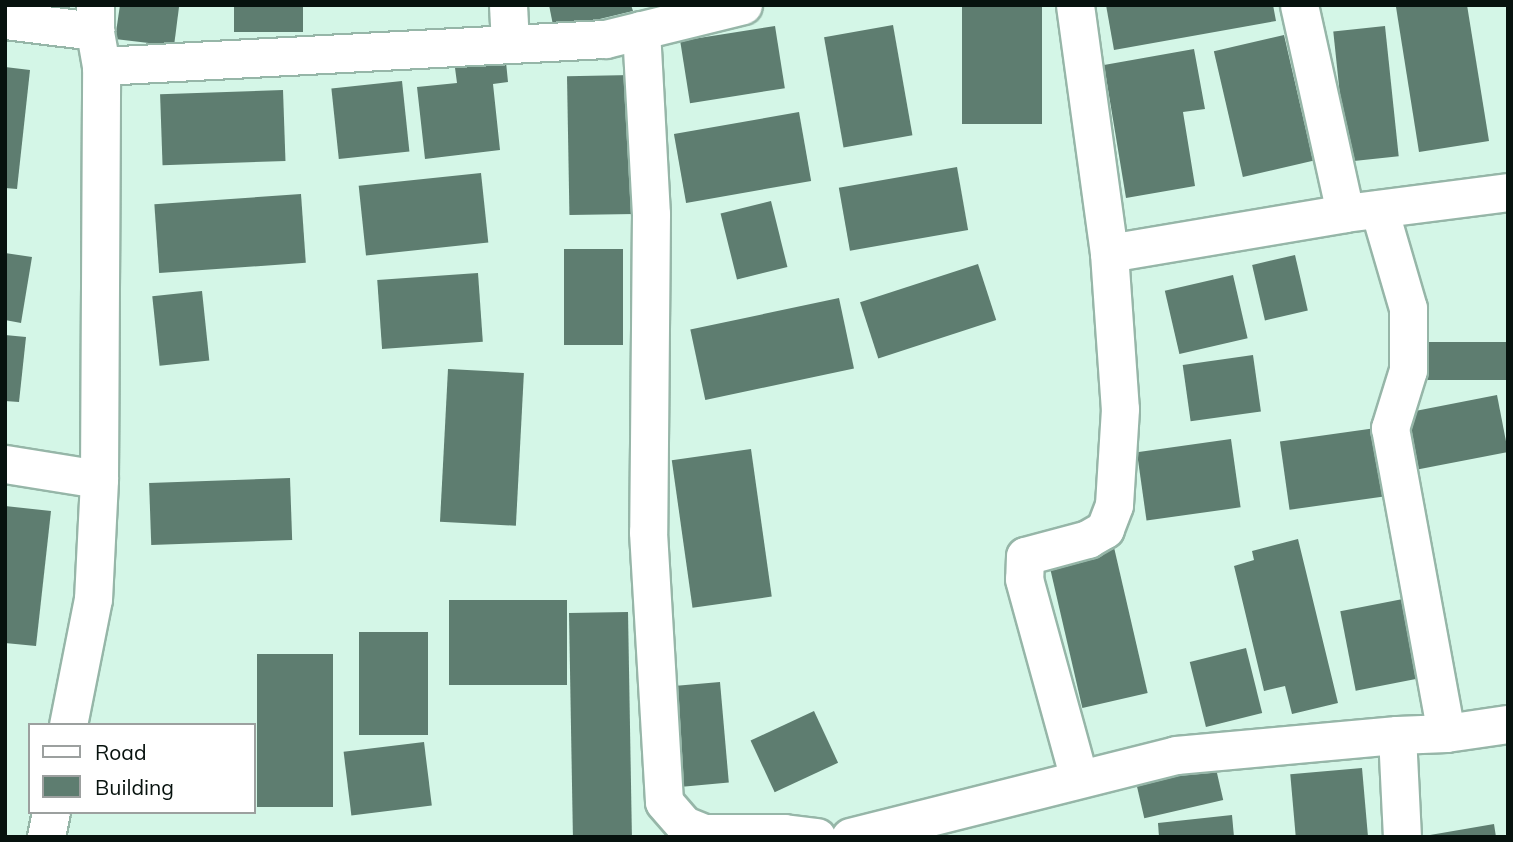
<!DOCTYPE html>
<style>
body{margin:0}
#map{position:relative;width:1513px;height:842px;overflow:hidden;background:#d4f6e7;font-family:Mulish,sans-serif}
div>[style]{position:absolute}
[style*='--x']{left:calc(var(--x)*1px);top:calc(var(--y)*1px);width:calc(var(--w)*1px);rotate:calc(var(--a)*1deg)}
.building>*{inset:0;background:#5e7d70;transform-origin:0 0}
.roads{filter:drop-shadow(2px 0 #96b6a8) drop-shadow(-2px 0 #96b6a8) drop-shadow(0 2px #96b6a8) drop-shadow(0 -2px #96b6a8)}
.minor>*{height:37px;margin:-18.5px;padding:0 18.5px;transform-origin:18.5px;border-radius:18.5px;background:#fff}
span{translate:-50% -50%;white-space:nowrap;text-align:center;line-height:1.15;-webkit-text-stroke:5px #fff;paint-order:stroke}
.frame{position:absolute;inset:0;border:7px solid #07120e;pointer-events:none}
.legend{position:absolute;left:28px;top:723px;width:228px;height:91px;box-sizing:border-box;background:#fff;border:2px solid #9ca09f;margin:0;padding:9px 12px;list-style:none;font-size:21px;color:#07120e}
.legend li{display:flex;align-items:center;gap:14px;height:35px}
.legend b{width:35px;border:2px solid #9ca09f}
</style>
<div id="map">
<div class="building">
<div style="clip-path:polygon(120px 5px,179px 7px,174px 46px,115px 39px)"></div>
<div style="left:234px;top:5px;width:69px;height:27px"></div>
<div style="clip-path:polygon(549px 5px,631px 5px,633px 11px,554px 30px)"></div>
<div style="left:962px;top:5px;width:80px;height:119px"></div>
<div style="clip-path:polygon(1106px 5px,1273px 5px,1276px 21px,1114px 50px)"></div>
<div style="clip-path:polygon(1408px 5px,1467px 5px,1489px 141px,1419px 152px,1396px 7px)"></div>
<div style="left:893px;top:25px;width:112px;height:70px;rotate:80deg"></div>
<div style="left:775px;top:26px;width:63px;height:96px;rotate:81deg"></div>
<div style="left:1385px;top:26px;width:131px;height:52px;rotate:84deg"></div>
<div style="left:1284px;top:35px;width:129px;height:72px;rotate:77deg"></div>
<div style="clip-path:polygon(1194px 49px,1205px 109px,1183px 112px,1195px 186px,1126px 198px,1104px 65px)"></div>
<div style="clip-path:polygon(506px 62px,508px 82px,493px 84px,500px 150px,425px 159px,417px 87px,457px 83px,455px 68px)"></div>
<div style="clip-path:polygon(5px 67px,30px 70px,17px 189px,5px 188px)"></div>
<div style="left:632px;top:75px;width:139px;height:65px;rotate:89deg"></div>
<div style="left:402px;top:81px;width:71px;height:71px;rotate:84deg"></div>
<div style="left:283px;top:90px;width:71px;height:123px;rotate:88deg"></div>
<div style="left:799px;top:112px;width:70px;height:127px;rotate:80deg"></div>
<div style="left:957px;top:167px;width:64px;height:120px;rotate:80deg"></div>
<div style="left:481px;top:173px;width:70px;height:123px;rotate:84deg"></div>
<div style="left:301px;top:194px;width:69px;height:147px;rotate:86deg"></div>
<div style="left:771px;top:201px;width:68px;height:52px;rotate:76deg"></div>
<div style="left:564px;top:249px;width:59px;height:96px"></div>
<div style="clip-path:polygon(5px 253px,32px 257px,21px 323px,5px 320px)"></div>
<div style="left:1295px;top:255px;width:57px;height:44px;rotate:77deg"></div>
<div style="left:978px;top:264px;width:59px;height:124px;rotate:72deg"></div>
<div style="left:478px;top:273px;width:69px;height:101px;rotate:86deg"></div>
<div style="left:1233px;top:275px;width:65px;height:70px;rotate:77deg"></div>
<div style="left:202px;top:291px;width:70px;height:50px;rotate:84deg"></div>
<div style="left:839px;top:298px;width:72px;height:152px;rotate:78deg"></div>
<div style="clip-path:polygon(5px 335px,26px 337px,19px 402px,5px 401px)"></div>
<div style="left:1508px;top:342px;width:38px;height:94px;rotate:90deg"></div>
<div style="left:1253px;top:355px;width:57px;height:71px;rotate:82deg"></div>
<div style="left:448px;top:369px;width:76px;height:153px;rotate:3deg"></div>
<div style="left:1497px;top:395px;width:58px;height:95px;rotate:79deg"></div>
<div style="left:1376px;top:428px;width:69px;height:97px;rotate:82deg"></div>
<div style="left:1231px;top:439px;width:69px;height:95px;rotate:82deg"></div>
<div style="left:751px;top:449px;width:149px;height:80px;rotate:82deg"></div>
<div style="left:290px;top:478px;width:62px;height:141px;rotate:88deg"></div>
<div style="clip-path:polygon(5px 506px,51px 511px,36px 646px,5px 643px)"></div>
<div style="clip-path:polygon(1298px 539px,1338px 703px,1292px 714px,1285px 686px,1264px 691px,1234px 566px,1254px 560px,1252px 551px)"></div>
<div style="left:1113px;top:543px;width:154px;height:67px;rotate:77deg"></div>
<div style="left:1408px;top:598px;width:81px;height:69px;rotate:79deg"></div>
<div style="left:449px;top:600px;width:118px;height:85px"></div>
<div style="left:628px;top:612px;width:225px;height:59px;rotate:89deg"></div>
<div style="left:359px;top:632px;width:69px;height:103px"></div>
<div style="left:1246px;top:648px;width:67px;height:58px;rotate:76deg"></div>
<div style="left:257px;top:654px;width:76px;height:153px"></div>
<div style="left:720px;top:682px;width:101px;height:52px;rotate:85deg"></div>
<div style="left:814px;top:711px;width:57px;height:70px;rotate:65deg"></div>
<div style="left:424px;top:742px;width:64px;height:81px;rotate:83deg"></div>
<div style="left:1214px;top:760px;width:41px;height:81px;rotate:77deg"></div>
<div style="left:1362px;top:768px;width:69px;height:72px;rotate:85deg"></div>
<div style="clip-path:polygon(1232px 815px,1234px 837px,1159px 837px,1158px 823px)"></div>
<div style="clip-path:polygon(1494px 824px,1496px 837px,1430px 837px,1430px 835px)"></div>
</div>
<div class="roads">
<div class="minor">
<div style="--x:508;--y:5;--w:37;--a:87"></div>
<div style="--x:1075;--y:5;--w:250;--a:82.2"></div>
<div style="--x:1109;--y:253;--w:156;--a:86"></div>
<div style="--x:1120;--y:409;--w:96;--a:93.6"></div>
<div style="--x:1114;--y:505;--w:26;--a:111"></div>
<div style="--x:1105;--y:529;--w:20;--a:150"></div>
<div style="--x:1088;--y:539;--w:65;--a:164.9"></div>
<div style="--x:1025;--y:556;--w:23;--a:92"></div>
<div style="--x:1024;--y:579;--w:206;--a:74.6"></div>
<div style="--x:1299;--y:5;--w:213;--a:77.5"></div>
<div style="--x:5;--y:20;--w:91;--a:7"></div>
<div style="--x:641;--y:30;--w:184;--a:86.9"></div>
<div style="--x:651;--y:214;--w:318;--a:90.5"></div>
<div style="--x:648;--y:532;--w:270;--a:86.6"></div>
<div style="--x:664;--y:802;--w:30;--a:49"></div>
<div style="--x:684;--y:825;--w:22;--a:22"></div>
<div style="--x:704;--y:833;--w:80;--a:0"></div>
<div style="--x:784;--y:833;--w:33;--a:7"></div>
<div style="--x:101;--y:66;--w:505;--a:-3.07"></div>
<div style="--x:605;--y:39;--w:142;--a:-13.8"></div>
<div style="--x:1379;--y:209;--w:103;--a:73.7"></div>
<div style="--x:1408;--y:308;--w:62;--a:90"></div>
<div style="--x:1408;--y:370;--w:61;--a:107.2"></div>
<div style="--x:1390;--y:428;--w:310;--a:79.6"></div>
<div style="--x:1109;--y:253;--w:239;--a:-9.6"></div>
<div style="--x:1345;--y:213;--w:164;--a:-7.3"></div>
<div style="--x:5;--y:464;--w:95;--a:9.1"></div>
<div style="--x:68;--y:725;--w:128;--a:-78.8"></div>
<div style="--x:93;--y:599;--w:120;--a:-87.1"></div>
<div style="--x:99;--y:479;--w:413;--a:-89.7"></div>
<div style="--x:101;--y:66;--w:36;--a:-100"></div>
<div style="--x:95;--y:31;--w:26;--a:-90"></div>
<div style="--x:1397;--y:735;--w:102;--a:87.2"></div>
<div style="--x:46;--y:837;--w:25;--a:-79"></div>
<div style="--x:850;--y:837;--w:336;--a:-14.1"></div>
<div style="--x:1176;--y:755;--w:222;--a:-5.2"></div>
<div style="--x:1397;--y:735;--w:49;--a:-2.3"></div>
<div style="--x:1446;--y:733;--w:63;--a:-8.3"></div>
</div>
</div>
<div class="frame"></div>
<ul class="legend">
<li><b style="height:9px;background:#fff"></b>Road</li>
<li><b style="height:19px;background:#5e7d70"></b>Building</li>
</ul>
</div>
